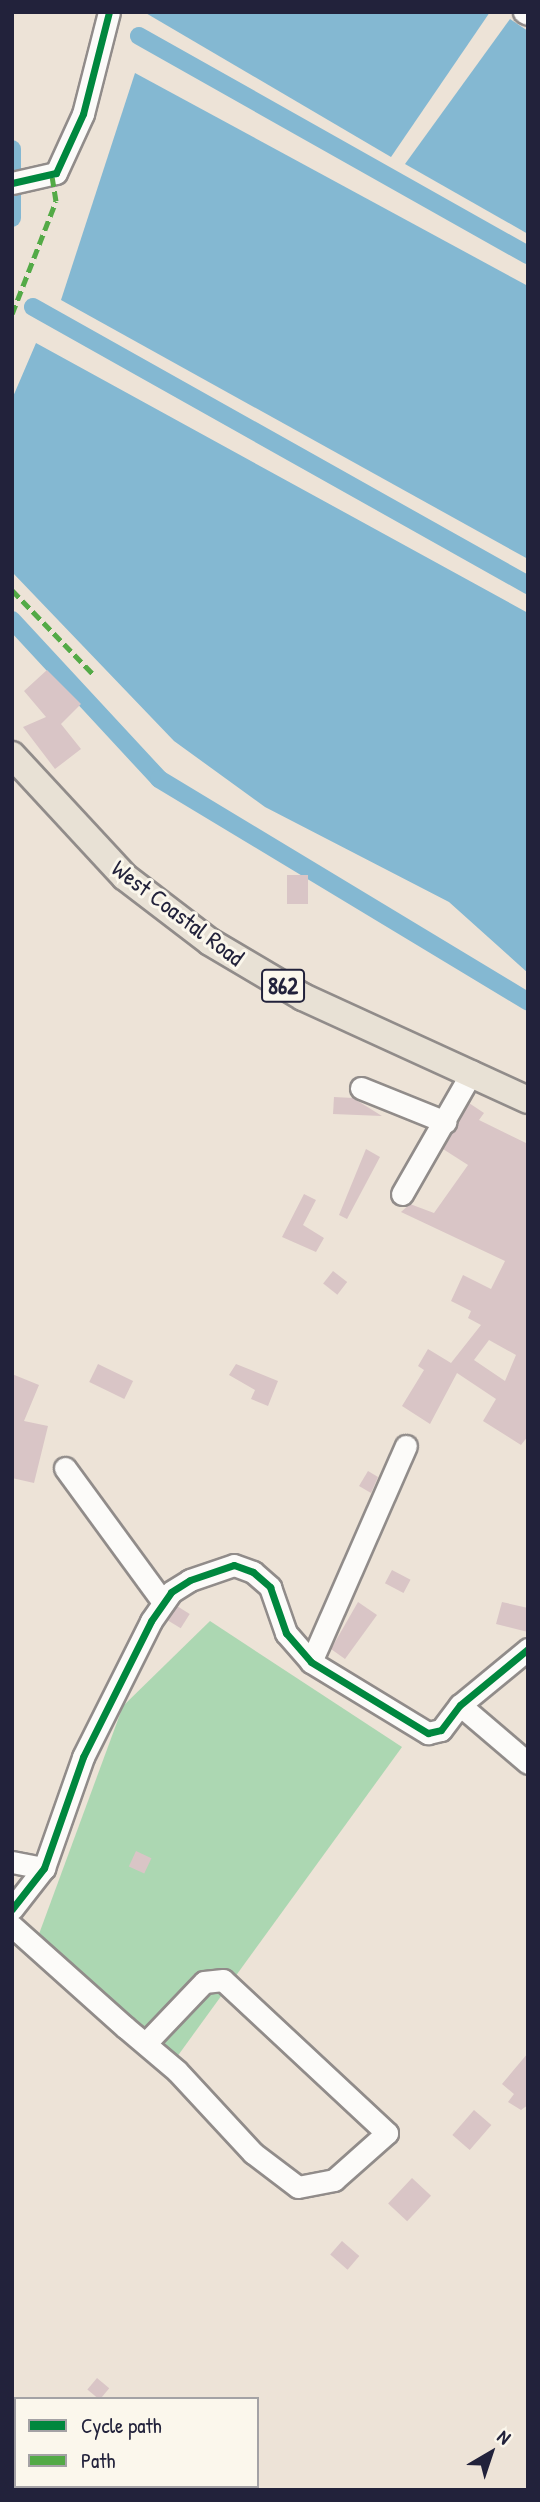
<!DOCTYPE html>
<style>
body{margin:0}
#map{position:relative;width:540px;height:2502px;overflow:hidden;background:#ede3d7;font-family:"Patrick Hand",sans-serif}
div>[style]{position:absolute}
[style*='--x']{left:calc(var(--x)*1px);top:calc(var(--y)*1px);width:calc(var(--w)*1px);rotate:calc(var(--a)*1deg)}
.green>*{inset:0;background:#acd7b2}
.water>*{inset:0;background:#84b8d2}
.canal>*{height:18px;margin:-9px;padding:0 9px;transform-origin:9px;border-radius:9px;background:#84b8d2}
.building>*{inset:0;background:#d9c5c6;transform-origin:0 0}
.roads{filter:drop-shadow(2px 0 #918c8a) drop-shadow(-2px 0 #918c8a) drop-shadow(0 2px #918c8a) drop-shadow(0 -2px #918c8a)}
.minor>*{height:21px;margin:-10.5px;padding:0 10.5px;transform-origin:10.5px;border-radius:10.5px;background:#fcfbf9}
.major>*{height:26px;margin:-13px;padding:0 13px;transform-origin:13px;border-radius:13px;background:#e8e1d5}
.quiet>*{height:5px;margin-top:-2.5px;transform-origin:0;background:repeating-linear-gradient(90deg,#53aa46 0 10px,transparent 0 15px)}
.cycleway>*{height:7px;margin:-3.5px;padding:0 3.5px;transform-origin:3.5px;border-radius:3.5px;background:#00873e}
span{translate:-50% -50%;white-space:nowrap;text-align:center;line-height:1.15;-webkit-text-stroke:6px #fbf7ec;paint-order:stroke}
.shield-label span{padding:2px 5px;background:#fbf7ec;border:2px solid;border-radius:5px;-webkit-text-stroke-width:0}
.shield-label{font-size:23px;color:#22223b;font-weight:700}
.street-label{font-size:24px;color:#22223b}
.frame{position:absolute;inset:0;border:14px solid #22223b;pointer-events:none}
.legend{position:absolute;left:14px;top:2397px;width:245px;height:91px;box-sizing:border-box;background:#fbf7ec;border:2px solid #a4a2a5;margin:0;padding:9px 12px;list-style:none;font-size:21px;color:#22223b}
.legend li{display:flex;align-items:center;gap:14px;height:35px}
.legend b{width:35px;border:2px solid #a4a2a5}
.north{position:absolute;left:456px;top:2418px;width:70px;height:70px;-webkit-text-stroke:5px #fbf7ec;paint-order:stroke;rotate:39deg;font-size:19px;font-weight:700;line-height:28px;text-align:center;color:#22223b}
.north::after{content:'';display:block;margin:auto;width:24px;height:32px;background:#22223b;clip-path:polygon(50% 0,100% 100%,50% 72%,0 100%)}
</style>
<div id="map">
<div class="green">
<div style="clip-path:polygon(210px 1621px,402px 1747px,166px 2072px,32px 1953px,123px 1706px)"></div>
</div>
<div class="water">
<div style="clip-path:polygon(144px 12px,490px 12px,391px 157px)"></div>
<div style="clip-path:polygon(510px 19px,528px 31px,528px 234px,405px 164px)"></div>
<div style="clip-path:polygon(135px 73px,528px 286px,528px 559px,61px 300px)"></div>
<div style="clip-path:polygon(36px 343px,528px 613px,528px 973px,449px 902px,265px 807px,174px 741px,12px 572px,12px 399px)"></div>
</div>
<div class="canal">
<div style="--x:139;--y:36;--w:446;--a:29.4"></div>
<div style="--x:12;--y:149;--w:69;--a:90"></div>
<div style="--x:33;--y:307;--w:568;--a:29.32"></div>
<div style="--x:12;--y:620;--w:217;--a:47.2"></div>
<div style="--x:159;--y:779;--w:431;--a:31.1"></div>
</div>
<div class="building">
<div style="clip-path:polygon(47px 670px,81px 704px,61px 724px,81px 749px,55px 769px,23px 727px,46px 717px,24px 691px)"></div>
<div style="left:287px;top:875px;width:21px;height:29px"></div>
<div style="clip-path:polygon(334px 1097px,353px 1098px,382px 1116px,333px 1114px)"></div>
<div style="clip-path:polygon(evenodd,469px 1103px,484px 1113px,479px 1120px,528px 1144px,528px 1436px,521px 1445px,483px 1421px,496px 1399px,457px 1373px,430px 1424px,402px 1406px,424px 1370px,418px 1366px,428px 1349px,451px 1363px,481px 1325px,468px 1318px,471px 1311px,451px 1301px,463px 1275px,491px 1289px,505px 1261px,401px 1212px,410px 1204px,434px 1213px,468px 1165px,443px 1149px,469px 1103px,489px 1340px,516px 1355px,505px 1381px,474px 1360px,489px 1340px)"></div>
<div style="clip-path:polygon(366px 1149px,380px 1157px,347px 1219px,339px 1215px)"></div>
<div style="clip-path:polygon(304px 1194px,316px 1200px,303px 1225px,324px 1238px,316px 1252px,282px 1237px)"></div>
<div style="left:333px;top:1271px;width:18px;height:16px;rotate:38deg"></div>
<div style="left:98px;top:1364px;width:39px;height:20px;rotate:26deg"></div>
<div style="clip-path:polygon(236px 1364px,278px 1381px,268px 1406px,251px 1399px,255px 1390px,229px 1375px)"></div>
<div style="clip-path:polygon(12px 1374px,39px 1385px,24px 1421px,48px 1426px,34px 1483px,12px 1478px)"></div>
<div style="clip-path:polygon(368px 1471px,378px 1477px,371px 1493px,359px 1486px)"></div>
<div style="left:392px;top:1570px;width:21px;height:15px;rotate:28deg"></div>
<div style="clip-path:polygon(358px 1602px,377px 1615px,345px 1659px,331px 1649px)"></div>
<div style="clip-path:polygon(502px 1602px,528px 1608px,528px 1632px,496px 1624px)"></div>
<div style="left:177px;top:1606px;width:15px;height:17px;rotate:32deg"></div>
<div style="left:136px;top:1851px;width:17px;height:17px;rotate:25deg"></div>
<div style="clip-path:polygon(528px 2053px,528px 2105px,521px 2110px,508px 2102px,514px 2094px,502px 2084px)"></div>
<div style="left:474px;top:2110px;width:23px;height:33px;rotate:41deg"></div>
<div style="left:412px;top:2178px;width:26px;height:35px;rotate:43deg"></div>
<div style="left:342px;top:2241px;width:23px;height:18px;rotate:41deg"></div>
<div style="left:97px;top:2378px;width:16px;height:15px;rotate:40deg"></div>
</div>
<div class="roads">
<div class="minor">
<div style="--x:524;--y:12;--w:4;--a:27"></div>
<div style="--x:12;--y:183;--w:45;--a:-12.8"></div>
<div style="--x:56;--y:173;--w:65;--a:-65.4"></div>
<div style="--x:83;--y:114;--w:105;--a:-75.7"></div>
<div style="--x:361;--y:1088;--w:91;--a:22"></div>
<div style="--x:402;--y:1194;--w:141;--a:-60.2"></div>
<div style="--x:65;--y:1468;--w:166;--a:53.8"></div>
<div style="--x:311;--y:1662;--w:236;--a:-66.3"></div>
<div style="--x:460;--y:1705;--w:89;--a:40.5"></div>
<div style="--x:12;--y:1862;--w:33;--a:11"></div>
<div style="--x:12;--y:1909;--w:52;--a:-52"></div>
<div style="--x:44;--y:1868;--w:118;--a:-70.6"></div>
<div style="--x:83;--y:1757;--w:152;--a:-63.4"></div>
<div style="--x:151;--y:1621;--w:35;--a:-55"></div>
<div style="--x:171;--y:1592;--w:22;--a:-32"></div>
<div style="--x:190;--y:1580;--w:46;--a:-18.8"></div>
<div style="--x:234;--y:1565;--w:20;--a:20"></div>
<div style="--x:253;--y:1572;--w:23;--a:41"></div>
<div style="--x:270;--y:1587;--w:49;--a:70.8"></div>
<div style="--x:286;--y:1633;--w:38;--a:49"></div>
<div style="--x:311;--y:1662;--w:137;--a:31.3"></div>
<div style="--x:428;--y:1733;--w:13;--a:-13"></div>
<div style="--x:441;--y:1730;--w:31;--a:-53"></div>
<div style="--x:460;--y:1705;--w:88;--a:-39.5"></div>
<div style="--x:12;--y:1926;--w:152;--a:41.8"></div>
<div style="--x:125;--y:2027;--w:68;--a:40.2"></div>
<div style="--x:177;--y:2071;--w:112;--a:47.2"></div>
<div style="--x:253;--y:2153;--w:56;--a:37.1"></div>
<div style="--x:298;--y:2187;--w:37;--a:-11"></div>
<div style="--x:334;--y:2180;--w:71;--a:-41.6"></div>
<div style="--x:387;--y:2133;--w:224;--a:-137"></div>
<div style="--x:223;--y:1980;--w:19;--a:174"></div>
<div style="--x:204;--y:1982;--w:84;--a:133.6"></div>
</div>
<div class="major">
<div style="--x:12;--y:755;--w:166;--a:47.2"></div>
<div style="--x:125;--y:877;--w:107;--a:37.4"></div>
<div style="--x:210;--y:942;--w:108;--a:30.6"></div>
<div style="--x:303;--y:997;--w:247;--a:24.6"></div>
</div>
</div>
<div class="quiet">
<div style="--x:12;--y:314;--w:121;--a:-68.7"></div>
<div style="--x:56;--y:201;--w:24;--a:-99"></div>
<div style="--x:12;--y:590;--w:117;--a:46"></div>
</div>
<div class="cycleway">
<div style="--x:12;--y:183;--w:45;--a:-12.8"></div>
<div style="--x:56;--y:173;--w:65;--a:-65.4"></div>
<div style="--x:83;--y:114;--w:105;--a:-75.7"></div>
<div style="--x:12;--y:1909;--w:52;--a:-52"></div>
<div style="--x:44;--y:1868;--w:118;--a:-70.6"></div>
<div style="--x:83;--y:1757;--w:152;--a:-63.4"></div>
<div style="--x:151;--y:1621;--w:35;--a:-55"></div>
<div style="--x:171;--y:1592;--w:22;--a:-32"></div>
<div style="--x:190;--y:1580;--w:46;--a:-18.8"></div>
<div style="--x:234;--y:1565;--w:20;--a:20"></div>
<div style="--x:253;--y:1572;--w:23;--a:41"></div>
<div style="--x:270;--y:1587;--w:49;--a:70.8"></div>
<div style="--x:286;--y:1633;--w:38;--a:49"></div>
<div style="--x:311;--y:1662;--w:137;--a:31.3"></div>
<div style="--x:428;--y:1733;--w:13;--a:-13"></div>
<div style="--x:441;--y:1730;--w:31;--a:-53"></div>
<div style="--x:460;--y:1705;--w:88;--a:-39.5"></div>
</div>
<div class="shield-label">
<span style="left:283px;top:986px">862</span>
</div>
<div class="street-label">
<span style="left:178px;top:913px;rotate:37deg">West Coastal Road</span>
</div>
<div class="frame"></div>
<ul class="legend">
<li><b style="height:9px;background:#00873e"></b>Cycle path</li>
<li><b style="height:9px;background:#53aa46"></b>Path</li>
</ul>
<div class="north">N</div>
</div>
